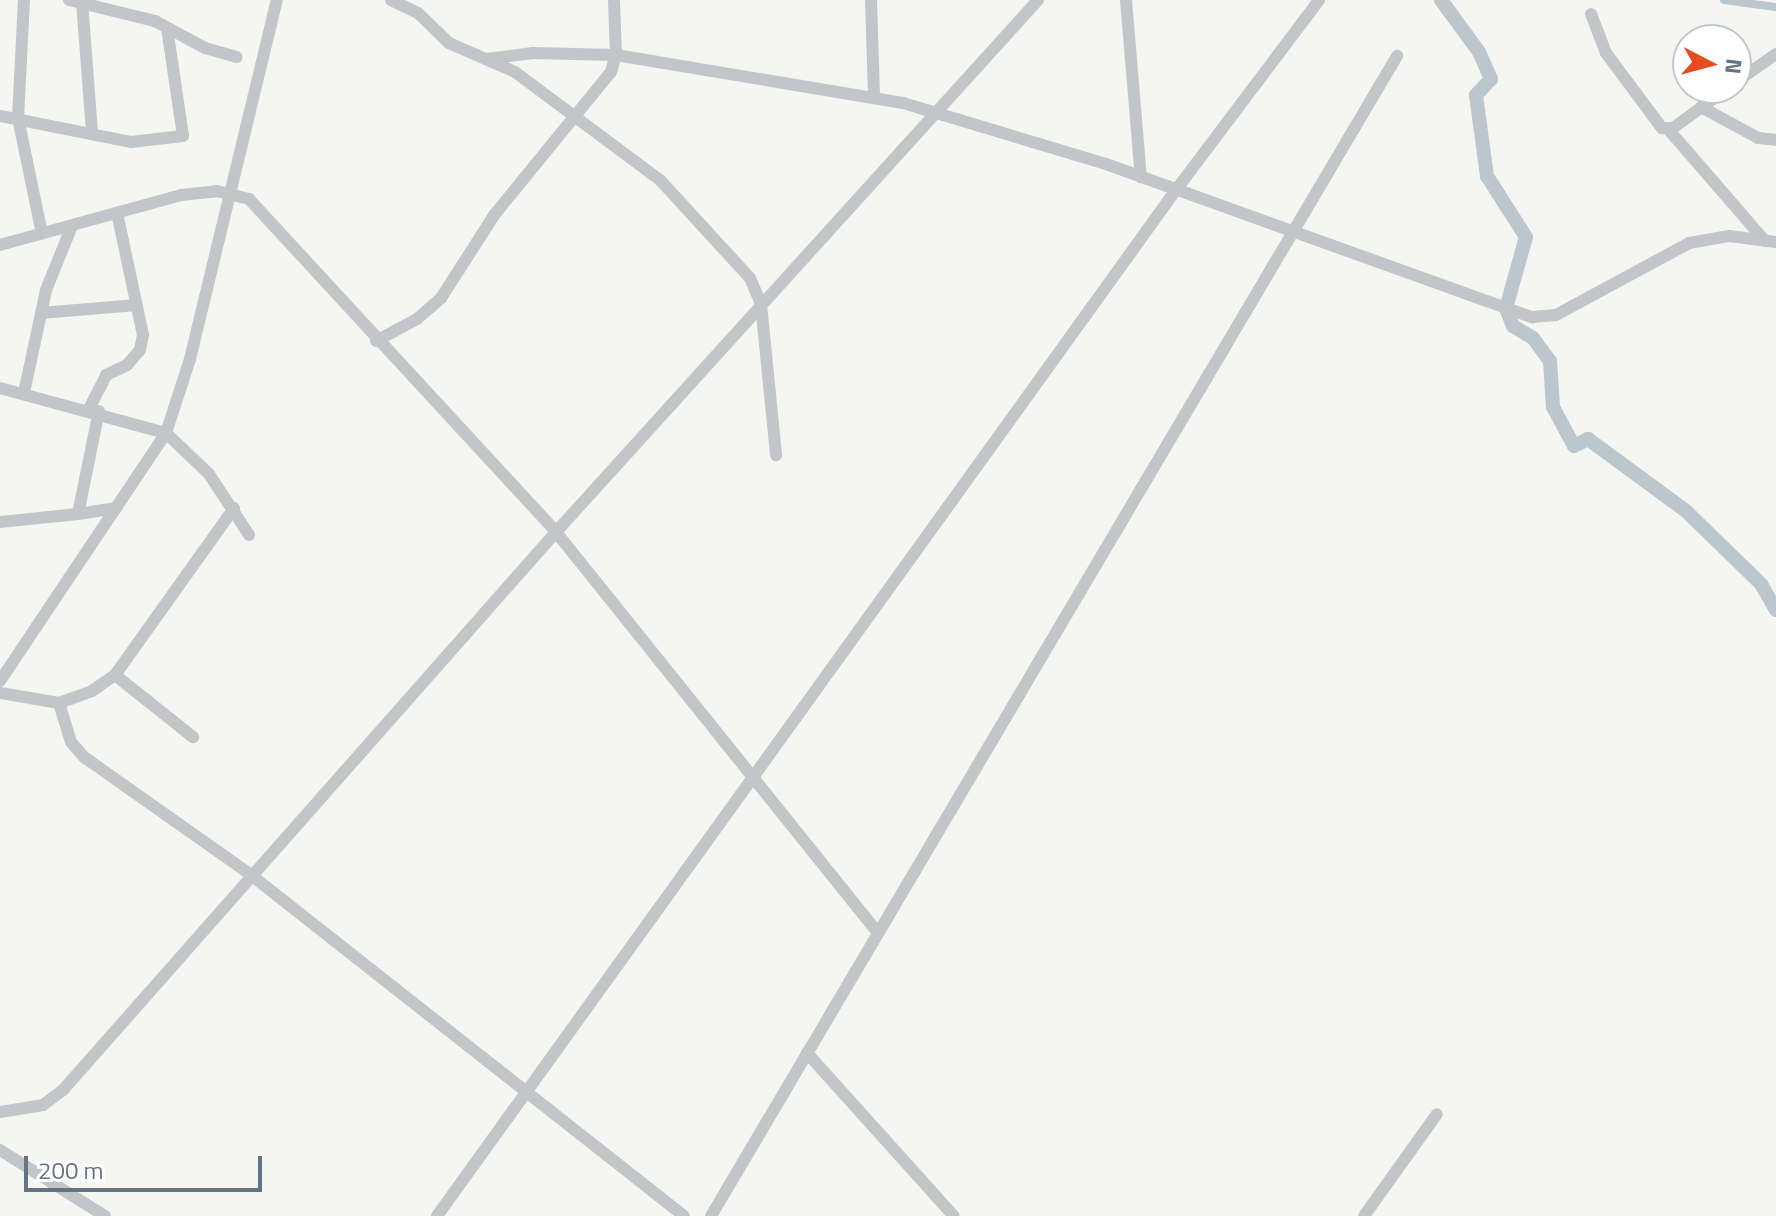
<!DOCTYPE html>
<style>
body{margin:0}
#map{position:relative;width:1776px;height:1216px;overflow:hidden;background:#f5f5f1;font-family:"Titillium Web",sans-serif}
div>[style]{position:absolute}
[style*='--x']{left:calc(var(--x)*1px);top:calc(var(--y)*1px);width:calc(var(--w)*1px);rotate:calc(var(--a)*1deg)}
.canal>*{height:8px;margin:-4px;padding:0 4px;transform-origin:4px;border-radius:4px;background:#bbc7cc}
.river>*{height:14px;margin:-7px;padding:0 7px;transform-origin:7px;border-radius:7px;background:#bbc7cc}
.minor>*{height:12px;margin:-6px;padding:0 6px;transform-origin:6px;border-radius:6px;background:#c2c6c9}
span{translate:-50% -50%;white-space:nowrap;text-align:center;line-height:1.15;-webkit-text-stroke:8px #fff;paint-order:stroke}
.north{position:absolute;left:1672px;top:24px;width:80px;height:80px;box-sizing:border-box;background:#fff;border:2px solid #c1c8cd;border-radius:50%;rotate:96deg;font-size:22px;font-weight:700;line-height:32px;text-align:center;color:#637583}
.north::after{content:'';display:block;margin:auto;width:28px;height:36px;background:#e74c1e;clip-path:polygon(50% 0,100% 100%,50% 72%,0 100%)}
.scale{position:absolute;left:24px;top:1156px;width:238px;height:36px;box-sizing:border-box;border:4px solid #637583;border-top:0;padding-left:10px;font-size:24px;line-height:28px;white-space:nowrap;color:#637583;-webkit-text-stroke:6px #fff;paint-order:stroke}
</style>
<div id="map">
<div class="canal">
<div style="--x:1724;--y:0;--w:52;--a:7.7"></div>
</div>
<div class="river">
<div style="--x:1441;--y:0;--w:64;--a:53.8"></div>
<div style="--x:1479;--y:52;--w:30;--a:66"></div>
<div style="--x:1491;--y:79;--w:22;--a:133"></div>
<div style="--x:1476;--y:95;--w:82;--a:82.3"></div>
<div style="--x:1487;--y:176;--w:72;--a:57.4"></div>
<div style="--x:1526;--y:237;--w:74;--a:105.7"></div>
<div style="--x:1506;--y:308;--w:19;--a:69"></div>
<div style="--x:1513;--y:326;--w:23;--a:31"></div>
<div style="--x:1533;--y:338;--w:29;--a:54"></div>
<div style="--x:1550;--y:361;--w:46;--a:86.3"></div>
<div style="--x:1553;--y:407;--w:44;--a:61.7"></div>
<div style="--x:1574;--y:446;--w:16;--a:-27"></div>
<div style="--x:1588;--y:439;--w:122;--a:36.3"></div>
<div style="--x:1686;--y:511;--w:105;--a:44.2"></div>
<div style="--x:1761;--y:584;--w:30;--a:60"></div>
</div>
<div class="minor">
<div style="--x:24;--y:0;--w:118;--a:92.9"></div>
<div style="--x:18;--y:118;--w:118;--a:78.3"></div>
<div style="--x:69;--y:0;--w:89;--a:13.7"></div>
<div style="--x:155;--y:21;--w:57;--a:28.4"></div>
<div style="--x:205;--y:48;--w:33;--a:16"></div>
<div style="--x:391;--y:0;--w:30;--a:26"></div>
<div style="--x:418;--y:13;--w:43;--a:44.1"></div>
<div style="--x:449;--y:43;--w:72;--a:23.7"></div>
<div style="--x:515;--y:72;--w:182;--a:36.7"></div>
<div style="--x:661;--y:181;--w:132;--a:47.5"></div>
<div style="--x:750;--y:278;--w:28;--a:67"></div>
<div style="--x:761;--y:304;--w:152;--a:84.3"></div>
<div style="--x:871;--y:0;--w:97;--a:88.2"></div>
<div style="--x:1126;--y:0;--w:178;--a:85.2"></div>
<div style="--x:82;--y:2;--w:129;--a:85.6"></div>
<div style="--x:1591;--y:14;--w:42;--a:69"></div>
<div style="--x:1606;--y:53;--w:94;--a:53.3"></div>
<div style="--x:1662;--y:128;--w:11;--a:0"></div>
<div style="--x:1673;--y:128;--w:68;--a:-36"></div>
<div style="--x:486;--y:59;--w:47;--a:-7.3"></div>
<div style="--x:533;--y:53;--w:83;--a:1.4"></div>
<div style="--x:616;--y:55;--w:291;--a:9.5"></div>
<div style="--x:903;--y:103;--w:212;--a:16.7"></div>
<div style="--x:1106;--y:164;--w:453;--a:19.8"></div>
<div style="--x:1532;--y:317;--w:24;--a:-5"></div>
<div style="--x:1556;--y:315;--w:151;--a:-28.4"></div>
<div style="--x:1689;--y:243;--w:41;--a:-9.9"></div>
<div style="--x:1729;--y:236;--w:47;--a:7.3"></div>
<div style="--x:1736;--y:82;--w:49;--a:-35"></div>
<div style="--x:1701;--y:107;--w:65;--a:28.5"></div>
<div style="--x:1758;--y:138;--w:18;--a:6"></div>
<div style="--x:0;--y:116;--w:134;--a:11.2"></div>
<div style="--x:131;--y:142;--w:52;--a:-6.6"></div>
<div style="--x:183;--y:136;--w:109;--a:-98.4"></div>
<div style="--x:1668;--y:129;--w:148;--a:49.1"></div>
<div style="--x:0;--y:245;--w:188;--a:-15.4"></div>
<div style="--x:181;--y:195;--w:36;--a:-6"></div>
<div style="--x:217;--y:191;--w:33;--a:14"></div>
<div style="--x:249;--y:199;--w:453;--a:47.3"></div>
<div style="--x:556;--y:532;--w:514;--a:51.24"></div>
<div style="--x:41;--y:313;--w:96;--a:-4.8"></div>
<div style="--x:376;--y:341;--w:47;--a:-28.2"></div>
<div style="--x:417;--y:319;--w:32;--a:-41"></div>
<div style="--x:441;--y:298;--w:100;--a:-57.3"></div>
<div style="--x:495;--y:214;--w:183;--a:-50.8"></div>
<div style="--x:611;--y:72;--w:18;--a:-74"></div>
<div style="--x:616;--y:55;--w:55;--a:-92.1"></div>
<div style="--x:0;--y:388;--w:172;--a:15.2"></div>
<div style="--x:166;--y:433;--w:59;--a:43.6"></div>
<div style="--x:209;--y:474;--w:73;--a:56.7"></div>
<div style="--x:24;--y:393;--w:105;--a:-77.9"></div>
<div style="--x:46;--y:290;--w:69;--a:-67.9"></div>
<div style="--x:89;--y:409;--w:38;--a:-63"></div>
<div style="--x:106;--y:375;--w:23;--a:-25"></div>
<div style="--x:127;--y:365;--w:20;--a:-49"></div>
<div style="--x:140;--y:350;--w:15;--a:-79"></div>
<div style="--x:143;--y:335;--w:125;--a:-102"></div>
<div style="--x:78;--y:514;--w:39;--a:-9"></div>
<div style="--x:0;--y:522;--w:78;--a:-5.9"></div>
<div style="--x:78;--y:514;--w:105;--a:-78.5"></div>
<div style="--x:115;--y:675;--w:100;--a:38.5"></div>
<div style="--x:0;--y:681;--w:298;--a:-56.2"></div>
<div style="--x:166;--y:433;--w:78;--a:-72"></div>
<div style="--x:190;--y:359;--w:369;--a:-76.4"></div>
<div style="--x:0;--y:693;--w:60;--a:9.6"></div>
<div style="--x:59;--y:703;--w:41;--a:72.9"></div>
<div style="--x:71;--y:742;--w:20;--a:49"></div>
<div style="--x:84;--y:757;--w:204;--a:35.2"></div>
<div style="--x:251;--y:875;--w:551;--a:38.22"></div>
<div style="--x:59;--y:703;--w:35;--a:-20"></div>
<div style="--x:92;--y:691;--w:28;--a:-35"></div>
<div style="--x:115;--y:675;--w:205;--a:-54.5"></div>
<div style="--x:807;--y:1053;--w:219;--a:48"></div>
<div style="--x:0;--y:1112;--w:44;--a:-9.2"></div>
<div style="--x:43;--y:1105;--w:25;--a:-37"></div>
<div style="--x:63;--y:1090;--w:745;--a:-48.54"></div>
<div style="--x:556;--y:532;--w:718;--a:-47.82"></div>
<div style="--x:0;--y:1150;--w:124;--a:32.2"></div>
<div style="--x:437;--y:1216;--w:1264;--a:-54.24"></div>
<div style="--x:1176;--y:190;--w:238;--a:-53"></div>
<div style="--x:711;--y:1216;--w:1348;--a:-59.4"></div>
<div style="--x:1364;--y:1216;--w:125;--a:-54.4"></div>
</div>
<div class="north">N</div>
<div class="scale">200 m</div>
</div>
